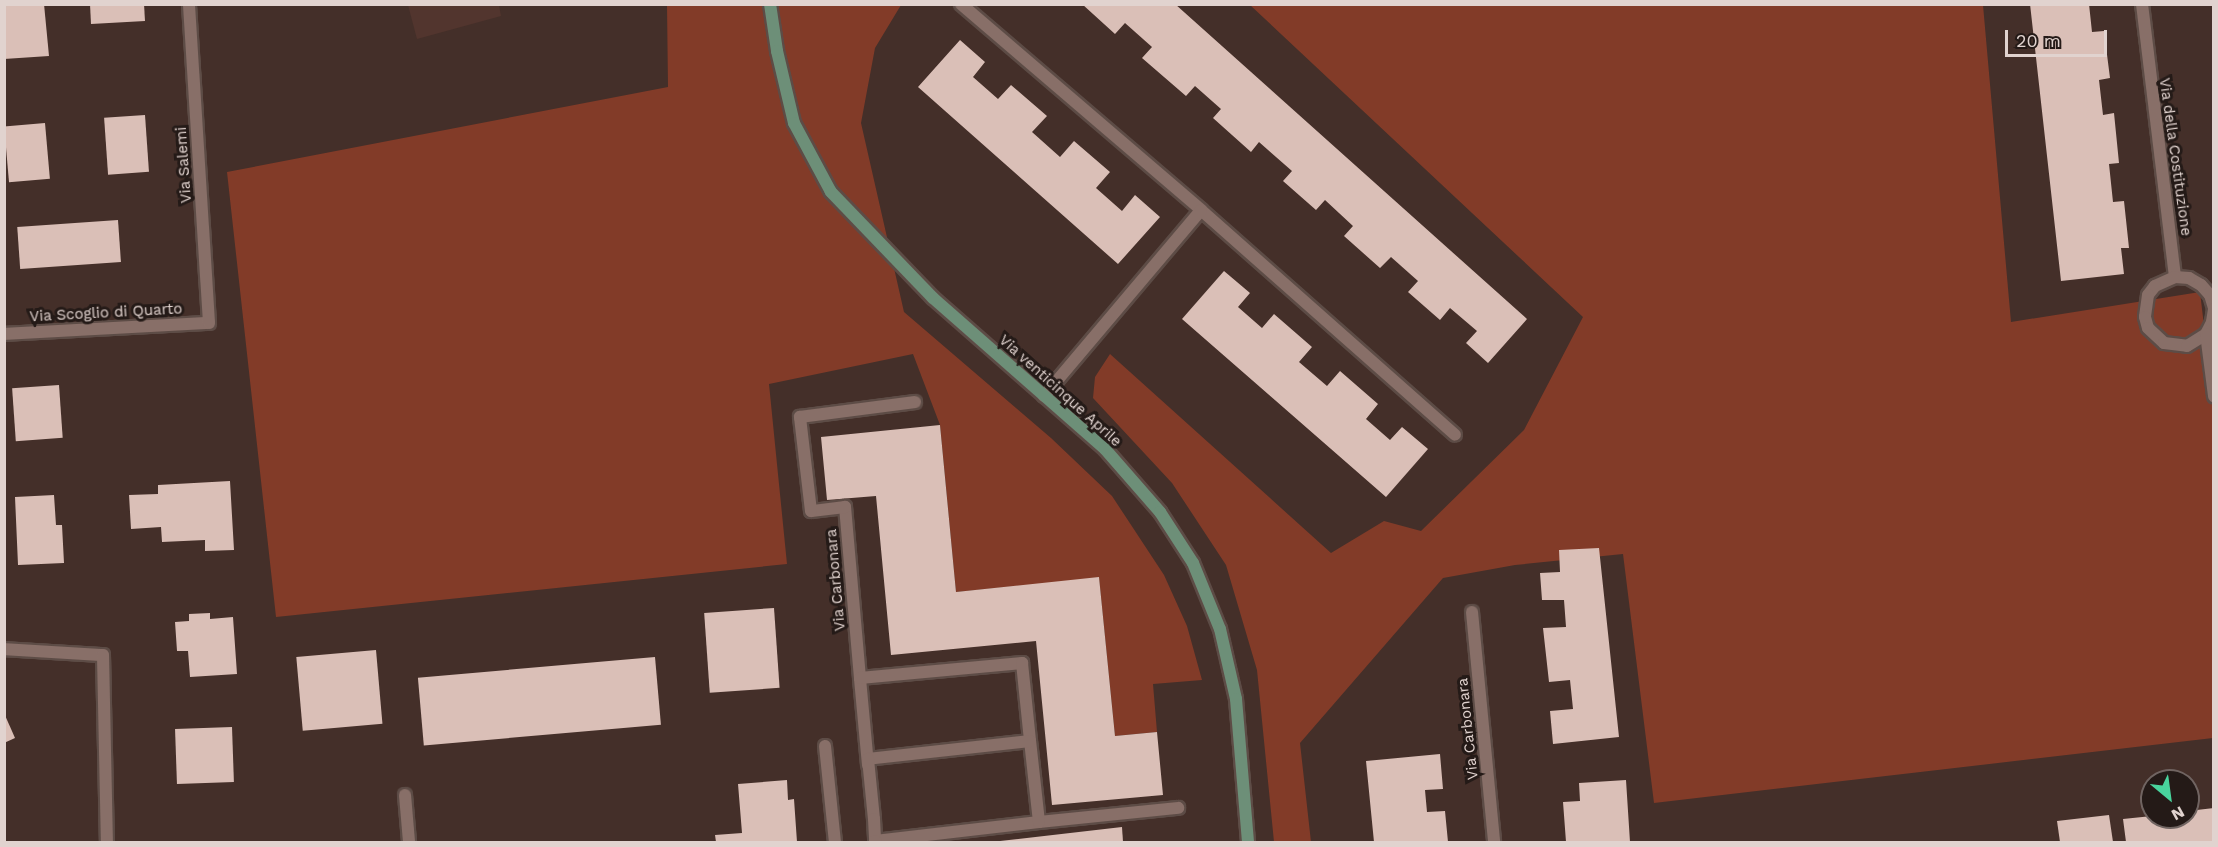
<!DOCTYPE html>
<style>
body{margin:0}
#map{position:relative;width:2218px;height:847px;overflow:hidden;background:#442f29;font-family:"Work Sans",sans-serif}
div>[style]{position:absolute}
[style*='--x']{left:calc(var(--x)*1px);top:calc(var(--y)*1px);width:calc(var(--w)*1px);rotate:calc(var(--a)*1deg)}
.built>*{inset:0;background:#52352e}
.green>*{inset:0;background:#823b28}
.building>*{inset:0;background:#dabfb7;transform-origin:0 0}
.roads{filter:drop-shadow(2px 0 #5d4c46) drop-shadow(-2px 0 #5d4c46) drop-shadow(0 2px #5d4c46) drop-shadow(0 -2px #5d4c46)}
.lane>*{height:12px;margin:-6px;padding:0 6px;transform-origin:6px;border-radius:6px;background:#886f68}
.street>*{height:12px;margin:-6px;padding:0 6px;transform-origin:6px;border-radius:6px;background:#886f68}
.secondary>*{height:12px;margin:-6px;padding:0 6px;transform-origin:6px;border-radius:6px;background:#6d8f78}
span{translate:-50% -50%;white-space:nowrap;text-align:center;line-height:1.15;-webkit-text-stroke:6px #241a17;paint-order:stroke}
.street-label{font-size:15px;color:#e1d3cf}
.frame{position:absolute;inset:0;border:6px solid #e1d3cf;pointer-events:none}
.north{position:absolute;left:2140px;top:769px;width:60px;height:60px;box-sizing:border-box;background:#241a17;border:2px solid #706461;border-radius:50%;rotate:151deg;font-size:16px;font-weight:700;line-height:24px;text-align:center;color:#e1d3cf}
.north::after{content:'';display:block;margin:auto;width:21px;height:27px;background:#49d49d;clip-path:polygon(50% 0,100% 100%,50% 72%,0 100%)}
.scale{position:absolute;left:2005px;top:30px;width:102px;height:27px;box-sizing:border-box;border:3px solid #e1d3cf;border-top:0;padding-left:8px;font-size:18px;line-height:21px;white-space:nowrap;color:#e1d3cf;-webkit-text-stroke:4px #241a17;paint-order:stroke}
</style>
<div id="map">
<div class="built">
<div style="clip-path:polygon(408px 5px,499px 5px,501px 16px,417px 39px)"></div>
</div>
<div class="green">
<div style="clip-path:polygon(667px 5px,901px 5px,875px 48px,861px 123px,904px 312px,1051px 438px,1112px 496px,1164px 575px,1187px 626px,1202px 680px,1153px 684px,1157px 732px,1115px 736px,1099px 578px,956px 592px,940px 425px,913px 354px,769px 384px,787px 564px,276px 617px,227px 172px,668px 87px)"></div>
<div style="clip-path:polygon(1250px 5px,1983px 5px,2011px 322px,2200px 292px,2214px 410px,2213px 738px,1654px 803px,1623px 554px,1515px 565px,1443px 578px,1300px 743px,1311px 842px,1274px 842px,1257px 670px,1226px 565px,1172px 483px,1093px 398px,1095px 377px,1110px 354px,1331px 553px,1384px 521px,1421px 531px,1524px 430px,1583px 317px)"></div>
</div>
<div class="building">
<div style="clip-path:polygon(4px 4px,44px 4px,49px 56px,4px 59px)"></div>
<div style="clip-path:polygon(90px 4px,144px 4px,145px 21px,91px 24px)"></div>
<div style="clip-path:polygon(1082px 4px,1175px 4px,1527px 319px,1488px 363px,1466px 343px,1477px 331px,1450px 308px,1440px 320px,1408px 292px,1418px 281px,1391px 257px,1380px 268px,1344px 236px,1353px 226px,1325px 200px,1316px 210px,1283px 181px,1292px 171px,1259px 142px,1251px 152px,1213px 118px,1221px 109px,1195px 86px,1186px 96px,1142px 58px,1152px 47px,1125px 23px,1115px 34px)"></div>
<div style="clip-path:polygon(2030px 4px,2089px 4px,2092px 32px,2104px 31px,2110px 78px,2099px 80px,2103px 115px,2114px 113px,2119px 163px,2109px 164px,2113px 202px,2124px 201px,2129px 248px,2121px 248px,2124px 274px,2061px 281px)"></div>
<div style="clip-path:polygon(960px 40px,985px 62px,973px 77px,998px 99px,1011px 85px,1047px 116px,1032px 132px,1060px 157px,1074px 141px,1110px 172px,1096px 188px,1122px 211px,1135px 195px,1160px 217px,1118px 264px,918px 87px)"></div>
<div style="left:145px;top:115px;width:57px;height:41px;rotate:86deg"></div>
<div style="left:45px;top:123px;width:56px;height:41px;rotate:85deg"></div>
<div style="left:118px;top:220px;width:42px;height:101px;rotate:86deg"></div>
<div style="clip-path:polygon(1224px 271px,1250px 293px,1238px 307px,1262px 328px,1274px 314px,1312px 347px,1299px 362px,1327px 386px,1340px 371px,1378px 404px,1366px 419px,1390px 440px,1402px 427px,1428px 449px,1386px 497px,1182px 319px)"></div>
<div style="left:59px;top:385px;width:53px;height:47px;rotate:86deg"></div>
<div style="clip-path:polygon(940px 425px,956px 592px,1099px 577px,1115px 736px,1157px 732px,1163px 795px,1052px 805px,1036px 641px,891px 655px,876px 496px,827px 500px,821px 437px)"></div>
<div style="clip-path:polygon(230px 481px,234px 550px,205px 551px,205px 540px,162px 542px,161px 527px,131px 529px,129px 495px,158px 494px,158px 485px)"></div>
<div style="clip-path:polygon(54px 495px,56px 525px,62px 525px,64px 563px,18px 565px,15px 497px)"></div>
<div style="clip-path:polygon(1599px 548px,1619px 737px,1553px 744px,1550px 711px,1573px 709px,1570px 680px,1549px 682px,1543px 628px,1566px 627px,1564px 600px,1542px 600px,1540px 573px,1560px 572px,1559px 550px)"></div>
<div style="left:774px;top:608px;width:80px;height:70px;rotate:86deg"></div>
<div style="clip-path:polygon(210px 613px,210px 619px,233px 617px,237px 674px,190px 677px,188px 651px,177px 651px,175px 622px,189px 621px,189px 614px)"></div>
<div style="left:376px;top:650px;width:74px;height:80px;rotate:85deg"></div>
<div style="left:655px;top:657px;width:68px;height:238px;rotate:85deg"></div>
<div style="clip-path:polygon(4px 713px,15px 738px,4px 743px)"></div>
<div style="left:232px;top:727px;width:55px;height:57px;rotate:88deg"></div>
<div style="clip-path:polygon(1440px 754px,1443px 789px,1425px 790px,1427px 812px,1445px 811px,1448px 842px,1374px 842px,1366px 761px)"></div>
<div style="clip-path:polygon(787px 780px,788px 800px,794px 799px,797px 842px,716px 842px,715px 835px,742px 833px,738px 784px)"></div>
<div style="clip-path:polygon(1626px 780px,1630px 842px,1566px 842px,1563px 802px,1580px 801px,1579px 783px)"></div>
<div style="clip-path:polygon(2214px 808px,2214px 842px,2126px 842px,2123px 819px,2152px 816px,2188px 817px,2188px 811px)"></div>
<div style="clip-path:polygon(2109px 815px,2113px 842px,2060px 842px,2057px 821px)"></div>
<div style="clip-path:polygon(1122px 827px,1123px 842px,1001px 842px,1000px 841px)"></div>
</div>
<div class="roads">
<div class="lane">
<div style="--x:860;--y:678;--w:172;--a:-95"></div>
<div style="--x:845;--y:507;--w:34;--a:173"></div>
<div style="--x:811;--y:511;--w:95;--a:-96.7"></div>
<div style="--x:800;--y:417;--w:116;--a:-7.4"></div>
<div style="--x:825;--y:746;--w:97;--a:84.1"></div>
<div style="--x:868;--y:765;--w:87;--a:-95.3"></div>
<div style="--x:860;--y:678;--w:163;--a:-5.3"></div>
<div style="--x:1022;--y:663;--w:78;--a:84.1"></div>
<div style="--x:1039;--y:822;--w:140;--a:-5.8"></div>
<div style="--x:875;--y:841;--w:165;--a:-6.6"></div>
<div style="--x:1039;--y:822;--w:81;--a:-96.3"></div>
<div style="--x:1030;--y:741;--w:163;--a:173.7"></div>
<div style="--x:868;--y:759;--w:60;--a:84.3"></div>
<div style="--x:874;--y:819;--w:22;--a:87"></div>
<div style="--x:875;--y:841;--w:1;--a:45"></div>
</div>
<div class="street">
<div style="--x:961;--y:4;--w:316;--a:40.6"></div>
<div style="--x:1201;--y:210;--w:339;--a:41.5"></div>
<div style="--x:2142;--y:4;--w:275;--a:83.1"></div>
<div style="--x:2214;--y:308;--w:14;--a:-107"></div>
<div style="--x:2210;--y:295;--w:13;--a:-132"></div>
<div style="--x:2201;--y:285;--w:14;--a:-150"></div>
<div style="--x:2189;--y:278;--w:14;--a:-176"></div>
<div style="--x:2175;--y:277;--w:22;--a:156"></div>
<div style="--x:2155;--y:286;--w:11;--a:128"></div>
<div style="--x:2148;--y:295;--w:22;--a:98"></div>
<div style="--x:2145;--y:317;--w:11;--a:75"></div>
<div style="--x:2148;--y:328;--w:22;--a:43"></div>
<div style="--x:2164;--y:343;--w:23;--a:7"></div>
<div style="--x:2187;--y:346;--w:22;--a:-32"></div>
<div style="--x:2206;--y:334;--w:13;--a:-63"></div>
<div style="--x:2212;--y:322;--w:13;--a:-81"></div>
<div style="--x:4;--y:334;--w:205;--a:-3.1"></div>
<div style="--x:209;--y:323;--w:320;--a:-93.6"></div>
<div style="--x:2206;--y:334;--w:63;--a:82.6"></div>
<div style="--x:1044;--y:396;--w:243;--a:-49.8"></div>
<div style="--x:1472;--y:612;--w:231;--a:84.5"></div>
<div style="--x:4;--y:649;--w:99;--a:3.5"></div>
<div style="--x:103;--y:655;--w:187;--a:88.8"></div>
<div style="--x:405;--y:795;--w:47;--a:85.1"></div>
</div>
<div class="secondary">
<div style="--x:770;--y:4;--w:48;--a:81.5"></div>
<div style="--x:777;--y:51;--w:74;--a:76.7"></div>
<div style="--x:794;--y:123;--w:78;--a:61.8"></div>
<div style="--x:831;--y:192;--w:147;--a:46.1"></div>
<div style="--x:933;--y:298;--w:229;--a:41.3"></div>
<div style="--x:1105;--y:449;--w:84;--a:48.9"></div>
<div style="--x:1160;--y:512;--w:61;--a:57.1"></div>
<div style="--x:1193;--y:563;--w:71;--a:67.8"></div>
<div style="--x:1220;--y:629;--w:72;--a:77.1"></div>
<div style="--x:1236;--y:699;--w:144;--a:85.2"></div>
</div>
</div>
<div class="street-label">
<span style="left:2175px;top:157px;rotate:82deg">Via della Costituzione</span>
<span style="left:184px;top:165px;rotate:-94deg">Via Salemi</span>
<span style="left:106px;top:313px;rotate:-3deg">Via Scoglio di Quarto</span>
<span style="left:1060px;top:391px;rotate:42deg">Via venticinque Aprile</span>
<span style="left:836px;top:580px;rotate:-95deg">Via Carbonara</span>
<span style="left:1468px;top:729px;rotate:-96deg">Via Carbonara</span>
</div>
<div class="frame"></div>
<div class="north">N</div>
<div class="scale">20 m</div>
</div>
